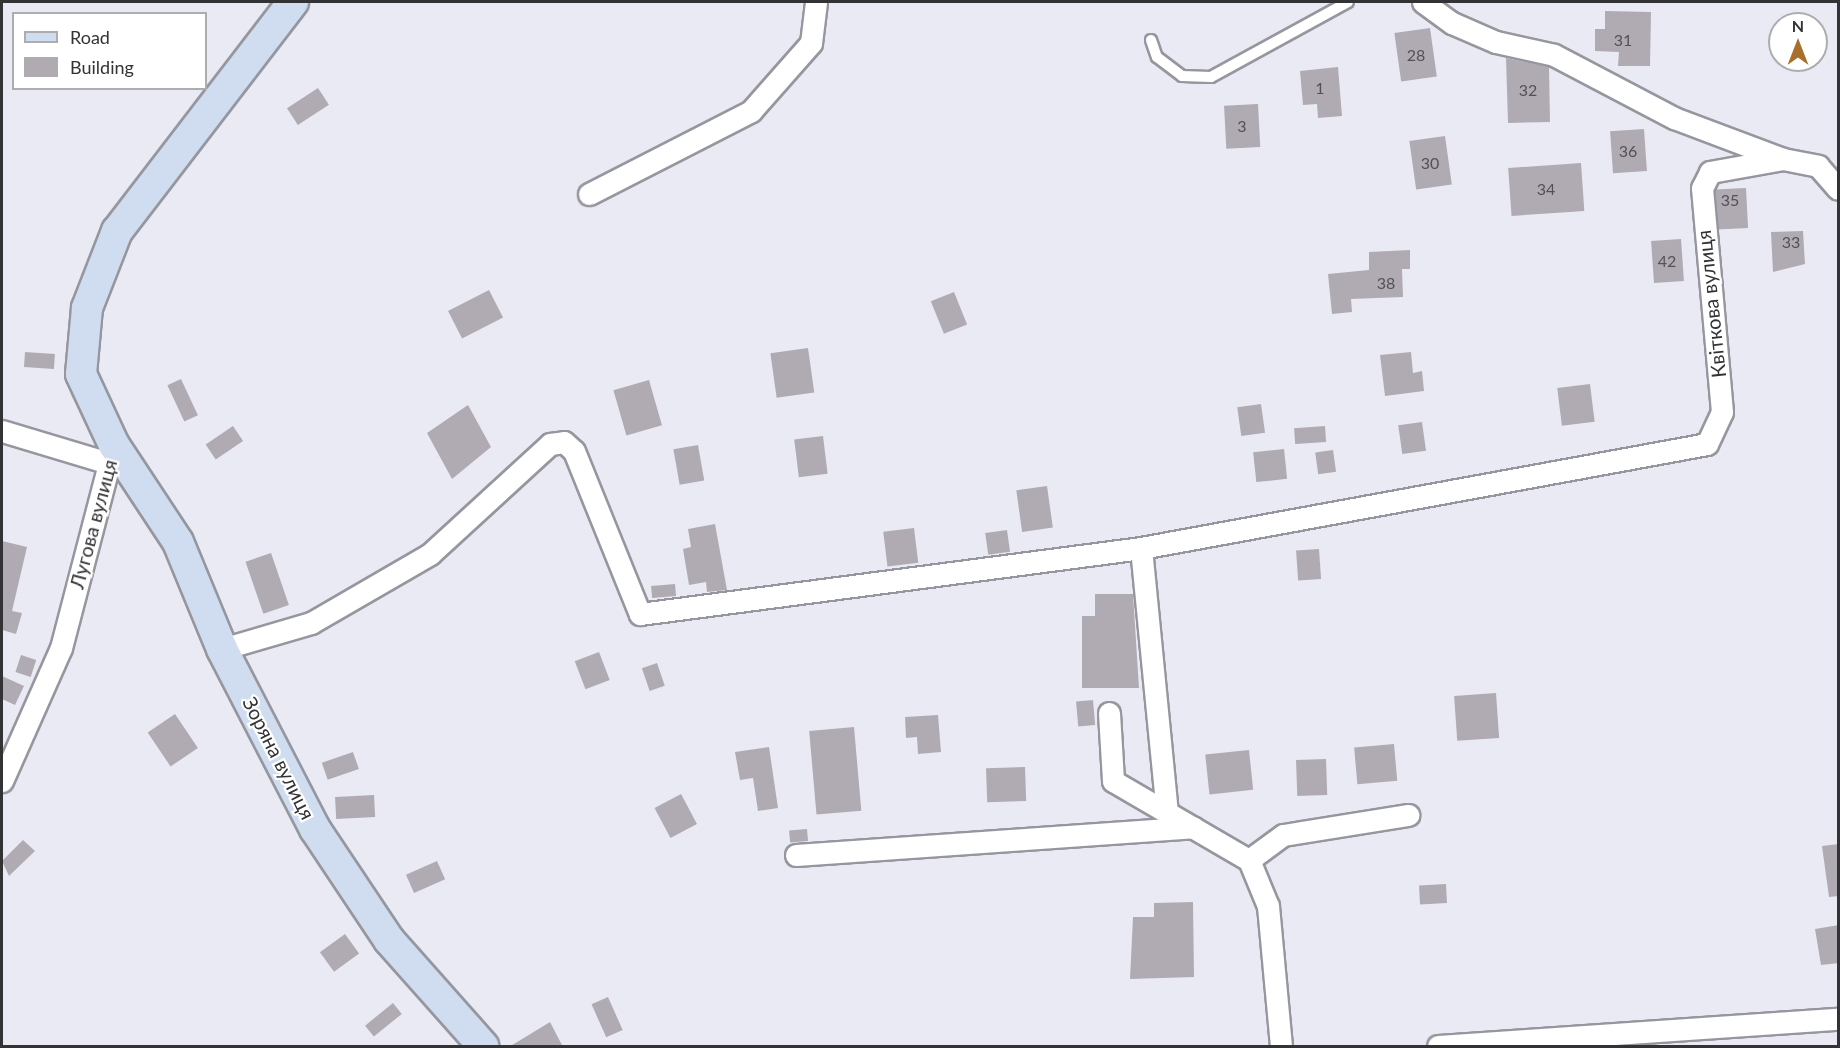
<!DOCTYPE html>
<meta charset="utf-8">
<style>
body{margin:0}
#map{position:relative;width:1840px;height:1048px;overflow:hidden;background:#eaeaf4;font-family:Lato,sans-serif}
div>[style]{position:absolute}
[style*='--x']{left:calc(var(--x)*1px);top:calc(var(--y)*1px);width:calc(var(--w)*1px);rotate:calc(var(--a)*1deg)}
.building>*{inset:0;background:#b0abb3;transform-origin:0 0}
.roads{filter:drop-shadow(2px 0 #96969f) drop-shadow(-2px 0 #96969f) drop-shadow(0 2px #96969f) drop-shadow(0 -2px #96969f)}
.lane>*{height:10px;margin:-5px;padding:0 5px;transform-origin:5px;border-radius:5px;background:#fff}
.street>*{height:21px;margin:-10.5px;padding:0 10.5px;transform-origin:10.5px;border-radius:10.5px;background:#fff}
.secondary>*{height:30px;margin:-15px;padding:0 15px;transform-origin:15px;border-radius:15px;background:#d0ddf1}
span{translate:-50% -50%;white-space:nowrap;text-align:center;line-height:1.15;-webkit-text-stroke:4.5px #fff;paint-order:stroke}
.number-label{font-size:16px;color:#525155}
.number-label span{-webkit-text-stroke-width:0}
.street-label{font-size:20px;color:#333336}
.frame{position:absolute;inset:0;border:3px solid #333336;pointer-events:none}
.legend{position:absolute;left:12px;top:12px;width:195px;height:78px;box-sizing:border-box;background:#fff;border:2px solid #adadaf;margin:0;padding:8px 10px;list-style:none;font-size:18px;color:#333336}
.legend li{display:flex;align-items:center;gap:12px;height:30px}
.legend b{width:30px;border:2px solid #adadaf}
.north{position:absolute;left:1768px;top:12px;width:60px;height:60px;box-sizing:border-box;background:#fff;border:2px solid #adadaf;border-radius:50%;rotate:0deg;font-size:16px;font-weight:700;line-height:24px;text-align:center;color:#333336}
.north::after{content:'';display:block;margin:auto;width:21px;height:27px;background:#a76e2c;clip-path:polygon(50% 0,100% 100%,50% 72%,0 100%)}
</style>
<div id="map">
<div class="building">
<div style="clip-path:polygon(1605px 11px,1651px 12px,1650px 66px,1618px 66px,1619px 52px,1595px 51px,1595px 29px,1605px 29px)"></div>
<div style="left:1430px;top:28px;width:49px;height:36px;rotate:82deg"></div>
<div style="clip-path:polygon(1506px 58px,1549px 67px,1550px 122px,1508px 123px)"></div>
<div style="clip-path:polygon(1338px 67px,1342px 116px,1318px 118px,1317px 104px,1303px 105px,1300px 71px)"></div>
<div style="left:318px;top:88px;width:20px;height:37px;rotate:57deg"></div>
<div style="left:1258px;top:104px;width:43px;height:34px;rotate:87deg"></div>
<div style="left:1644px;top:129px;width:42px;height:34px;rotate:86deg"></div>
<div style="left:1445px;top:136px;width:49px;height:36px;rotate:82deg"></div>
<div style="left:1581px;top:163px;width:48px;height:73px;rotate:86deg"></div>
<div style="left:1746px;top:188px;width:40px;height:31px;rotate:87deg"></div>
<div style="clip-path:polygon(1803px 231px,1805px 264px,1773px 272px,1771px 232px)"></div>
<div style="left:1681px;top:239px;width:42px;height:30px;rotate:86deg"></div>
<div style="clip-path:polygon(1410px 250px,1410px 269px,1402px 269px,1403px 297px,1351px 299px,1352px 312px,1332px 314px,1328px 274px,1369px 270px,1369px 252px)"></div>
<div style="left:489px;top:290px;width:31px;height:46px;rotate:63deg"></div>
<div style="left:954px;top:292px;width:35px;height:25px;rotate:68deg"></div>
<div style="left:808px;top:348px;width:45px;height:38px;rotate:82deg"></div>
<div style="left:25px;top:352px;width:30px;height:15px;rotate:4deg"></div>
<div style="clip-path:polygon(1411px 352px,1413px 373px,1422px 371px,1424px 391px,1385px 396px,1380px 355px)"></div>
<div style="left:181px;top:379px;width:40px;height:15px;rotate:65deg"></div>
<div style="left:649px;top:380px;width:47px;height:37px;rotate:74deg"></div>
<div style="left:1590px;top:384px;width:38px;height:33px;rotate:83deg"></div>
<div style="left:1261px;top:404px;width:29px;height:24px;rotate:82deg"></div>
<div style="clip-path:polygon(468px 405px,491px 447px,452px 479px,427px 433px)"></div>
<div style="left:1422px;top:422px;width:29px;height:24px;rotate:82deg"></div>
<div style="left:233px;top:426px;width:18px;height:33px;rotate:56deg"></div>
<div style="left:1325px;top:426px;width:16px;height:31px;rotate:86deg"></div>
<div style="left:823px;top:436px;width:38px;height:29px;rotate:83deg"></div>
<div style="left:698px;top:445px;width:36px;height:25px;rotate:80deg"></div>
<div style="left:1284px;top:449px;width:30px;height:31px;rotate:84deg"></div>
<div style="left:1333px;top:450px;width:22px;height:18px;rotate:82deg"></div>
<div style="left:1047px;top:486px;width:42px;height:31px;rotate:82deg"></div>
<div style="clip-path:polygon(715px 524px,727px 590px,707px 592px,706px 582px,689px 585px,683px 549px,691px 547px,688px 529px)"></div>
<div style="left:914px;top:528px;width:35px;height:31px;rotate:83deg"></div>
<div style="left:1007px;top:530px;width:22px;height:22px;rotate:82deg"></div>
<div style="clip-path:polygon(2px 541px,27px 547px,12px 611px,22px 613px,16px 634px,2px 630px)"></div>
<div style="left:1319px;top:549px;width:30px;height:23px;rotate:86deg"></div>
<div style="left:271px;top:553px;width:55px;height:27px;rotate:71deg"></div>
<div style="left:675px;top:584px;width:12px;height:24px;rotate:85deg"></div>
<div style="clip-path:polygon(1095px 594px,1133px 594px,1139px 688px,1082px 688px,1082px 616px,1095px 616px)"></div>
<div style="left:599px;top:652px;width:30px;height:26px;rotate:69deg"></div>
<div style="left:21px;top:655px;width:16px;height:18px;rotate:18deg"></div>
<div style="left:657px;top:663px;width:24px;height:16px;rotate:71deg"></div>
<div style="clip-path:polygon(2px 676px,24px 686px,15px 705px,2px 699px)"></div>
<div style="left:1496px;top:693px;width:45px;height:42px;rotate:86deg"></div>
<div style="left:1093px;top:700px;width:25px;height:17px;rotate:85deg"></div>
<div style="left:175px;top:714px;width:41px;height:33px;rotate:56deg"></div>
<div style="clip-path:polygon(938px 715px,941px 752px,918px 754px,917px 737px,906px 738px,905px 717px)"></div>
<div style="left:854px;top:727px;width:84px;height:45px;rotate:85deg"></div>
<div style="left:1394px;top:744px;width:37px;height:40px;rotate:85deg"></div>
<div style="clip-path:polygon(769px 747px,778px 808px,758px 811px,753px 778px,740px 780px,735px 752px)"></div>
<div style="left:1249px;top:750px;width:40px;height:44px;rotate:84deg"></div>
<div style="left:353px;top:752px;width:18px;height:33px;rotate:71deg"></div>
<div style="left:1326px;top:759px;width:36px;height:30px;rotate:88deg"></div>
<div style="left:1025px;top:767px;width:34px;height:39px;rotate:88deg"></div>
<div style="left:681px;top:794px;width:34px;height:30px;rotate:62deg"></div>
<div style="left:374px;top:795px;width:22px;height:39px;rotate:87deg"></div>
<div style="left:807px;top:829px;width:12px;height:18px;rotate:85deg"></div>
<div style="clip-path:polygon(23px 840px,35px 851px,9px 876px,2px 861px)"></div>
<div style="clip-path:polygon(1839px 844px,1839px 896px,1829px 897px,1822px 846px)"></div>
<div style="left:437px;top:861px;width:20px;height:34px;rotate:66deg"></div>
<div style="left:1446px;top:884px;width:19px;height:27px;rotate:87deg"></div>
<div style="clip-path:polygon(1193px 902px,1194px 977px,1130px 979px,1133px 917px,1154px 917px,1154px 903px)"></div>
<div style="clip-path:polygon(1839px 925px,1839px 963px,1821px 965px,1815px 929px)"></div>
<div style="left:345px;top:934px;width:24px;height:31px;rotate:54deg"></div>
<div style="left:608px;top:997px;width:36px;height:18px;rotate:66deg"></div>
<div style="left:393px;top:1003px;width:14px;height:36px;rotate:51deg"></div>
<div style="clip-path:polygon(550px 1022px,563px 1047px,509px 1047px)"></div>
</div>
<div class="roads">
<div class="lane">
<div style="--x:1151;--y:40;--w:18;--a:71"></div>
<div style="--x:1157;--y:57;--w:31;--a:37"></div>
<div style="--x:1182;--y:76;--w:29;--a:2"></div>
<div style="--x:1211;--y:77;--w:156;--a:-28.7"></div>
</div>
<div class="street">
<div style="--x:1423;--y:2;--w:36;--a:36"></div>
<div style="--x:1452;--y:23;--w:48;--a:23.4"></div>
<div style="--x:1496;--y:42;--w:59;--a:12.6"></div>
<div style="--x:1554;--y:55;--w:136;--a:27.7"></div>
<div style="--x:1674;--y:118;--w:116;--a:20.6"></div>
<div style="--x:1783;--y:159;--w:36;--a:11"></div>
<div style="--x:1818;--y:166;--w:30;--a:49"></div>
<div style="--x:589;--y:194;--w:182;--a:-27.1"></div>
<div style="--x:751;--y:111;--w:91;--a:-48.6"></div>
<div style="--x:811;--y:43;--w:41;--a:-83"></div>
<div style="--x:2;--y:431;--w:112;--a:16.7"></div>
<div style="--x:1141;--y:548;--w:266;--a:84.4"></div>
<div style="--x:222;--y:649;--w:93;--a:-16.3"></div>
<div style="--x:311;--y:623;--w:138;--a:-30.1"></div>
<div style="--x:430;--y:554;--w:163;--a:-42.5"></div>
<div style="--x:550;--y:444;--w:14;--a:-8"></div>
<div style="--x:564;--y:442;--w:13;--a:42"></div>
<div style="--x:574;--y:451;--w:176;--a:68"></div>
<div style="--x:640;--y:614;--w:505;--a:-7.5"></div>
<div style="--x:1141;--y:548;--w:575;--a:-10.41"></div>
<div style="--x:1707;--y:444;--w:35;--a:-65"></div>
<div style="--x:1722;--y:412;--w:225;--a:-95.1"></div>
<div style="--x:1702;--y:188;--w:18;--a:-63"></div>
<div style="--x:1710;--y:172;--w:74;--a:-10.1"></div>
<div style="--x:1109;--y:713;--w:68;--a:86.6"></div>
<div style="--x:1113;--y:781;--w:157;--a:30.2"></div>
<div style="--x:1249;--y:860;--w:50;--a:67.6"></div>
<div style="--x:1268;--y:906;--w:141;--a:84.7"></div>
<div style="--x:2;--y:781;--w:145;--a:-66.1"></div>
<div style="--x:61;--y:648;--w:210;--a:-75.4"></div>
<div style="--x:796;--y:855;--w:398;--a:-4"></div>
<div style="--x:1249;--y:860;--w:42;--a:-36.3"></div>
<div style="--x:1283;--y:835;--w:127;--a:-9.1"></div>
<div style="--x:1438;--y:1046;--w:401;--a:-3.9"></div>
</div>
<div class="secondary">
<div style="--x:293;--y:2;--w:289;--a:127.5"></div>
<div style="--x:117;--y:231;--w:83;--a:111.3"></div>
<div style="--x:87;--y:308;--w:66;--a:95.2"></div>
<div style="--x:81;--y:374;--w:78;--a:65.1"></div>
<div style="--x:114;--y:445;--w:116;--a:56.6"></div>
<div style="--x:178;--y:542;--w:116;--a:67.6"></div>
<div style="--x:222;--y:649;--w:203;--a:62.7"></div>
<div style="--x:315;--y:829;--w:133;--a:56.3"></div>
<div style="--x:389;--y:940;--w:142;--a:48.4"></div>
</div>
</div>
<div class="number-label">
<span style="left:1623px;top:40px">31</span>
<span style="left:1416px;top:55px">28</span>
<span style="left:1320px;top:88px">1</span>
<span style="left:1528px;top:90px">32</span>
<span style="left:1242px;top:126px">3</span>
<span style="left:1628px;top:151px">36</span>
<span style="left:1430px;top:163px">30</span>
<span style="left:1546px;top:189px">34</span>
<span style="left:1730px;top:200px">35</span>
<span style="left:1791px;top:242px">33</span>
<span style="left:1667px;top:261px">42</span>
<span style="left:1386px;top:283px">38</span>
</div>
<div class="street-label">
<span style="left:1711px;top:304px;rotate:-96deg">Квіткова вулиця</span>
<span style="left:93px;top:524px;rotate:-75deg">Лугова вулиця</span>
<span style="left:279px;top:758px;rotate:63deg">Зоряна вулиця</span>
</div>
<div class="frame"></div>
<ul class="legend">
<li><b style="height:8px;background:#d0ddf1"></b>Road</li>
<li><b style="height:16px;background:#b0abb3"></b>Building</li>
</ul>
<div class="north">N</div>
</div>
